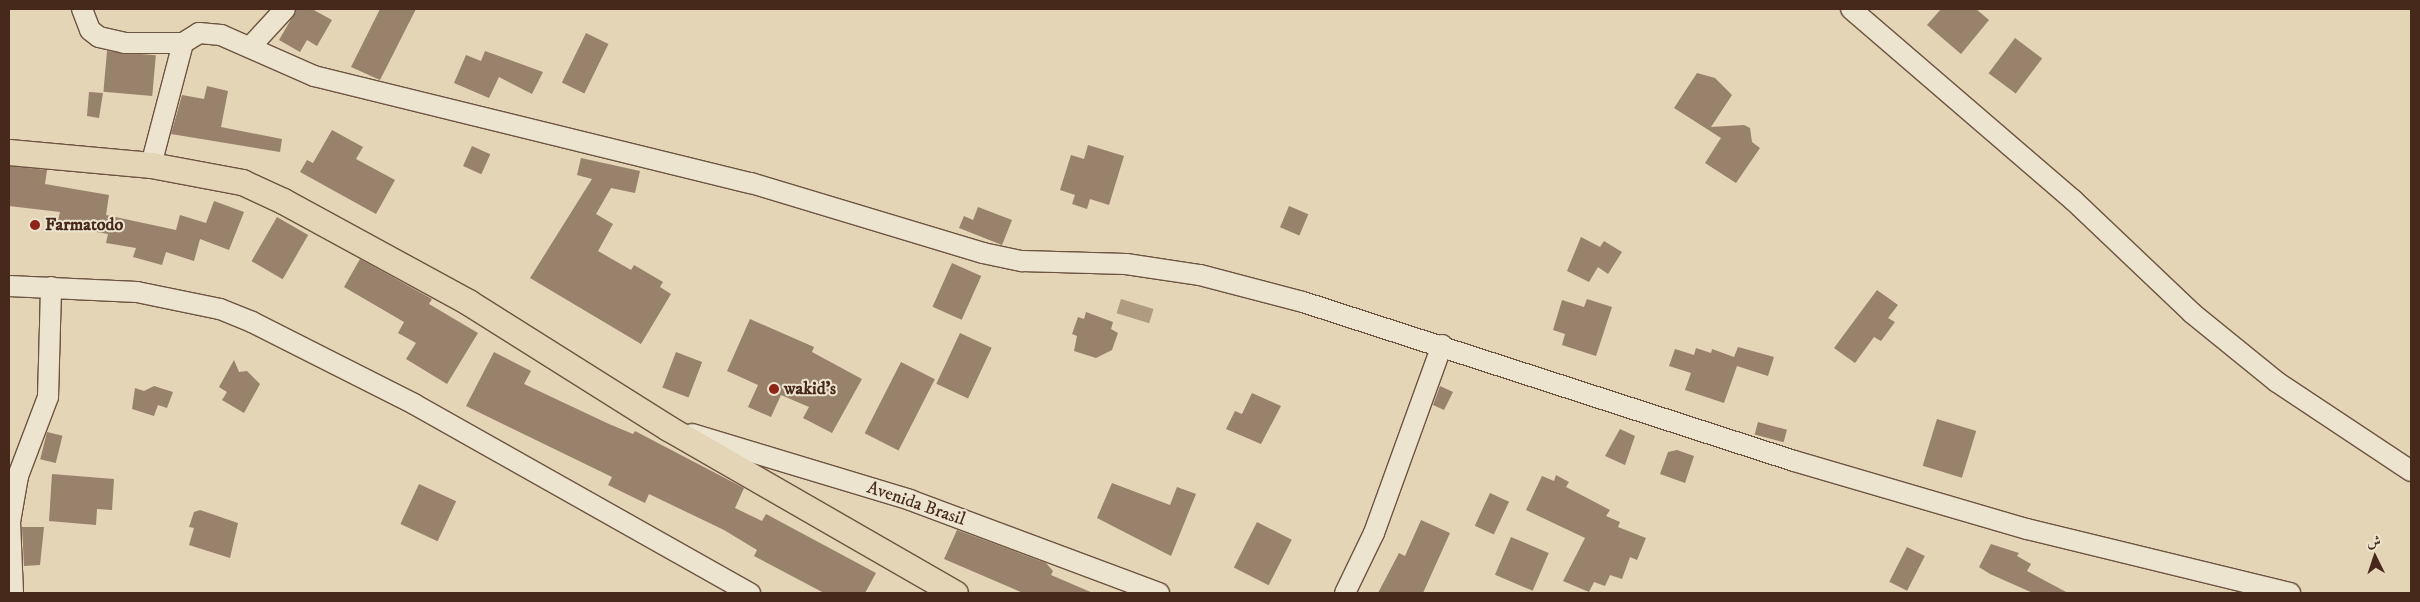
<!DOCTYPE html>
<meta charset="utf-8">
<style>
body{margin:0}
#map{position:relative;width:2420px;height:602px;overflow:hidden;background:#e3d5b5;font-family:"IM FELL DW Pica",Amiri,serif}
div>[style]{position:absolute}
[style*='--x']{left:calc(var(--x)*1px);top:calc(var(--y)*1px);width:calc(var(--w)*1px);rotate:calc(var(--a)*1deg)}
.water>*{inset:0;background:#ae9b80;transform-origin:0 0}
.building>*{inset:0;background:#98826b;transform-origin:0 0}
.roads{filter:drop-shadow(1px 0 #6d5441) drop-shadow(-1px 0 #6d5441) drop-shadow(0 1px #6d5441) drop-shadow(0 -1px #6d5441)}
.minor>*{height:20px;margin:-10px;padding:0 10px;transform-origin:10px;border-radius:10px;background:#ede4cf}
.major>*{height:25px;margin:-12.5px;padding:0 12.5px;transform-origin:12.5px;border-radius:12.5px;background:#e3d5b5}
.dots>*{width:14px;height:14px;translate:-50% -50%;box-sizing:border-box;border:2px solid #ede4cf;border-radius:50%}
span{translate:-50% -50%;white-space:nowrap;text-align:center;line-height:1.15;-webkit-text-stroke:4px #ede4cf;paint-order:stroke}
.poi-label{font-size:18px;color:#46291a;font-weight:700}
.left{translate:0 -50%;text-align:left}
.street-label{font-size:18px;color:#46291a}
.frame{position:absolute;inset:0;border:10px solid #46291a;pointer-events:none}
.north{position:absolute;left:2350px;top:532px;width:50px;height:50px;-webkit-text-stroke:4px #ede4cf;paint-order:stroke;rotate:356deg;font-size:14px;font-weight:700;line-height:20px;text-align:center;color:#46291a}
.north::after{content:'';display:block;margin:auto;width:18px;height:22px;background:#46291a;clip-path:polygon(50% 0,100% 100%,50% 72%,0 100%)}
</style>
<div id="map">
<div class="water">
<div style="left:1121px;top:299px;width:34px;height:15px;rotate:17deg"></div>
</div>
<div class="building">
<div style="clip-path:polygon(297px 9px,312px 9px,332px 20px,317px 46px,307px 40px,300px 52px,279px 40px)"></div>
<div style="clip-path:polygon(380px 9px,416px 9px,380px 80px,351px 67px)"></div>
<div style="clip-path:polygon(1941px 9px,1976px 9px,1989px 20px,1961px 54px,1927px 25px)"></div>
<div style="left:586px;top:33px;width:25px;height:55px;rotate:26deg"></div>
<div style="left:2015px;top:38px;width:34px;height:44px;rotate:37deg"></div>
<div style="left:107px;top:51px;width:49px;height:41px;rotate:5deg"></div>
<div style="clip-path:polygon(485px 51px,543px 72px,532px 94px,499px 77px,489px 98px,454px 83px,466px 55px,481px 61px)"></div>
<div style="clip-path:polygon(1697px 73px,1715px 78px,1732px 95px,1711px 127px,1744px 125px,1750px 128px,1752px 142px,1760px 148px,1736px 183px,1705px 163px,1721px 138px,1674px 108px)"></div>
<div style="clip-path:polygon(207px 86px,228px 91px,221px 127px,282px 139px,280px 152px,171px 134px,182px 95px,204px 99px)"></div>
<div style="clip-path:polygon(89px 92px,103px 93px,99px 118px,87px 116px)"></div>
<div style="clip-path:polygon(332px 130px,363px 147px,356px 159px,395px 180px,376px 214px,300px 172px,307px 160px,313px 163px)"></div>
<div style="clip-path:polygon(1088px 145px,1124px 156px,1109px 205px,1090px 199px,1087px 209px,1072px 204px,1075px 195px,1060px 190px,1071px 155px,1084px 159px)"></div>
<div style="left:472px;top:146px;width:20px;height:22px;rotate:24deg"></div>
<div style="clip-path:polygon(581px 158px,640px 171px,635px 193px,611px 188px,596px 214px,613px 224px,598px 251px,631px 270px,634px 265px,663px 282px,660px 287px,671px 294px,641px 344px,530px 278px,592px 179px,577px 175px)"></div>
<div style="clip-path:polygon(9px 166px,47px 170px,45px 184px,109px 195px,106px 215px,176px 230px,180px 215px,206px 223px,214px 201px,244px 212px,229px 250px,200px 239px,194px 261px,166px 252px,162px 265px,133px 257px,136px 248px,106px 243px,108px 234px,57px 225px,60px 212px,9px 206px)"></div>
<div style="left:1289px;top:206px;width:21px;height:23px;rotate:23deg"></div>
<div style="clip-path:polygon(978px 207px,1012px 220px,1002px 245px,959px 228px,964px 216px,973px 220px)"></div>
<div style="left:277px;top:217px;width:36px;height:51px;rotate:30deg"></div>
<div style="clip-path:polygon(1581px 237px,1600px 247px,1604px 241px,1622px 252px,1608px 274px,1598px 267px,1589px 282px,1567px 271px)"></div>
<div style="clip-path:polygon(360px 259px,432px 299px,429px 304px,478px 333px,447px 384px,406px 359px,416px 343px,398px 333px,404px 322px,344px 287px)"></div>
<div style="left:952px;top:263px;width:32px;height:48px;rotate:24deg"></div>
<div style="clip-path:polygon(1877px 290px,1898px 305px,1888px 318px,1895px 322px,1881px 341px,1874px 337px,1855px 363px,1834px 348px)"></div>
<div style="clip-path:polygon(1587px 299px,1612px 307px,1596px 356px,1562px 345px,1565px 334px,1553px 330px,1562px 300px,1584px 307px)"></div>
<div style="clip-path:polygon(1086px 312px,1113px 322px,1111px 329px,1118px 333px,1112px 350px,1096px 358px,1074px 351px,1077px 336px,1072px 334px,1078px 317px,1084px 319px)"></div>
<div style="clip-path:polygon(750px 319px,814px 347px,812px 352px,862px 379px,832px 433px,803px 418px,809px 407px,781px 395px,771px 417px,748px 407px,758px 385px,727px 371px)"></div>
<div style="left:960px;top:333px;width:35px;height:56px;rotate:25deg"></div>
<div style="clip-path:polygon(1738px 347px,1774px 357px,1768px 376px,1737px 366px,1724px 403px,1685px 390px,1691px 373px,1669px 366px,1675px 349px,1694px 355px,1696px 348px,1711px 353px,1712px 349px,1734px 357px)"></div>
<div style="clip-path:polygon(494px 352px,531px 371px,524px 384px,609px 424px,633px 434px,635px 431px,744px 488px,735px 508px,762px 521px,766px 514px,876px 573px,865px 593px,824px 593px,754px 556px,757px 550px,724px 530px,649px 494px,645px 503px,608px 485px,612px 477px,466px 406px)"></div>
<div style="left:676px;top:352px;width:28px;height:38px;rotate:21deg"></div>
<div style="clip-path:polygon(234px 360px,239px 372px,247px 371px,260px 384px,244px 413px,222px 400px,227px 392px,219px 387px)"></div>
<div style="left:901px;top:362px;width:38px;height:80px;rotate:27deg"></div>
<div style="clip-path:polygon(154px 386px,173px 392px,167px 408px,158px 405px,154px 416px,132px 409px,135px 388px,144px 391px)"></div>
<div style="clip-path:polygon(1440px 386px,1453px 392px,1444px 410px,1433px 405px)"></div>
<div style="clip-path:polygon(1252px 393px,1281px 406px,1261px 444px,1226px 429px,1235px 411px,1242px 414px)"></div>
<div style="left:1937px;top:419px;width:41px;height:49px;rotate:17deg"></div>
<div style="left:1758px;top:422px;width:30px;height:13px;rotate:15deg"></div>
<div style="clip-path:polygon(1620px 429px,1635px 436px,1625px 465px,1605px 456px)"></div>
<div style="left:47px;top:432px;width:16px;height:28px;rotate:14deg"></div>
<div style="clip-path:polygon(1677px 450px,1694px 456px,1685px 483px,1660px 474px,1668px 452px)"></div>
<div style="clip-path:polygon(52px 474px,114px 479px,112px 510px,97px 509px,96px 525px,49px 521px)"></div>
<div style="clip-path:polygon(1556px 475px,1569px 482px,1566px 487px,1610px 510px,1606px 516px,1620px 522px,1618px 527px,1646px 538px,1637px 560px,1630px 557px,1622px 579px,1610px 575px,1605px 586px,1594px 582px,1589px 592px,1563px 581px,1585px 538px,1526px 510px,1542px 476px,1554px 481px)"></div>
<div style="clip-path:polygon(1112px 483px,1170px 505px,1177px 487px,1196px 494px,1171px 556px,1097px 518px)"></div>
<div style="left:419px;top:484px;width:41px;height:44px;rotate:25deg"></div>
<div style="left:1490px;top:493px;width:21px;height:36px;rotate:25deg"></div>
<div style="clip-path:polygon(200px 510px,238px 523px,230px 558px,189px 545px,194px 528px,189px 527px,194px 512px)"></div>
<div style="clip-path:polygon(1421px 520px,1450px 533px,1423px 593px,1378px 593px,1399px 553px,1405px 556px)"></div>
<div style="left:1257px;top:522px;width:39px;height:51px;rotate:27deg"></div>
<div style="clip-path:polygon(22px 527px,44px 527px,40px 565px,24px 566px)"></div>
<div style="clip-path:polygon(957px 530px,1046px 563px,1053px 571px,1051px 575px,1093px 593px,1023px 593px,944px 559px)"></div>
<div style="left:1511px;top:537px;width:41px;height:41px;rotate:23deg"></div>
<div style="clip-path:polygon(1991px 544px,2019px 553px,2017px 556px,2031px 564px,2027px 571px,2068px 593px,2033px 593px,1990px 574px,1979px 567px)"></div>
<div style="left:1907px;top:547px;width:20px;height:39px;rotate:27deg"></div>
</div>
<div class="roads">
<div class="minor">
<div style="--x:82;--y:9;--w:22;--a:69"></div>
<div style="--x:90;--y:30;--w:11;--a:38"></div>
<div style="--x:99;--y:37;--w:26;--a:13"></div>
<div style="--x:124;--y:43;--w:59;--a:0"></div>
<div style="--x:1851;--y:9;--w:293;--a:40.7"></div>
<div style="--x:2073;--y:200;--w:164;--a:43.5"></div>
<div style="--x:2192;--y:313;--w:109;--a:39.1"></div>
<div style="--x:2277;--y:382;--w:161;--a:33.6"></div>
<div style="--x:251;--y:46;--w:50;--a:-47.4"></div>
<div style="--x:151;--y:165;--w:126;--a:-75.3"></div>
<div style="--x:183;--y:43;--w:19;--a:-32"></div>
<div style="--x:199;--y:33;--w:22;--a:5"></div>
<div style="--x:221;--y:35;--w:102;--a:23.8"></div>
<div style="--x:314;--y:76;--w:450;--a:13.8"></div>
<div style="--x:751;--y:183;--w:242;--a:16.8"></div>
<div style="--x:983;--y:253;--w:40;--a:12"></div>
<div style="--x:1022;--y:261;--w:104;--a:1.7"></div>
<div style="--x:1126;--y:264;--w:75;--a:8.5"></div>
<div style="--x:1200;--y:275;--w:106;--a:14.7"></div>
<div style="--x:1303;--y:302;--w:516;--a:17.94"></div>
<div style="--x:1794;--y:461;--w:243;--a:16.3"></div>
<div style="--x:2027;--y:529;--w:271;--a:13.7"></div>
<div style="--x:9;--y:286;--w:128;--a:2.7"></div>
<div style="--x:137;--y:292;--w:85;--a:11.6"></div>
<div style="--x:220;--y:309;--w:35;--a:22"></div>
<div style="--x:252;--y:322;--w:182;--a:26.8"></div>
<div style="--x:414;--y:404;--w:386;--a:29.4"></div>
<div style="--x:692;--y:434;--w:228;--a:16.8"></div>
<div style="--x:910;--y:500;--w:266;--a:20.5"></div>
<div style="--x:13;--y:593;--w:71;--a:-92.4"></div>
<div style="--x:10;--y:522;--w:47;--a:-80.1"></div>
<div style="--x:18;--y:476;--w:85;--a:-69.2"></div>
<div style="--x:48;--y:397;--w:110;--a:-88.4"></div>
<div style="--x:1345;--y:593;--w:67;--a:-64.2"></div>
<div style="--x:1374;--y:533;--w:200;--a:-70.1"></div>
</div>
<div class="major">
<div style="--x:9;--y:152;--w:143;--a:5.2"></div>
<div style="--x:151;--y:165;--w:93;--a:10.6"></div>
<div style="--x:242;--y:182;--w:45;--a:24.9"></div>
<div style="--x:283;--y:201;--w:211;--a:28.6"></div>
<div style="--x:468;--y:302;--w:236;--a:32.2"></div>
<div style="--x:668;--y:428;--w:331;--a:29.9"></div>
</div>
</div>
<div class="dots">
<div style="left:35px;top:225px;background:#8f2418"></div>
<div style="left:774px;top:389px;background:#8f2418"></div>
</div>
<div class="poi-label">
<span class="left" style="left:45px;top:225px">Farmatodo</span>
<span class="left" style="left:784px;top:389px">wakid's</span>
</div>
<div class="street-label">
<span style="left:916px;top:504px;rotate:19deg">Avenida Brasil</span>
</div>
<div class="frame"></div>
<div class="north">ش</div>
</div>
